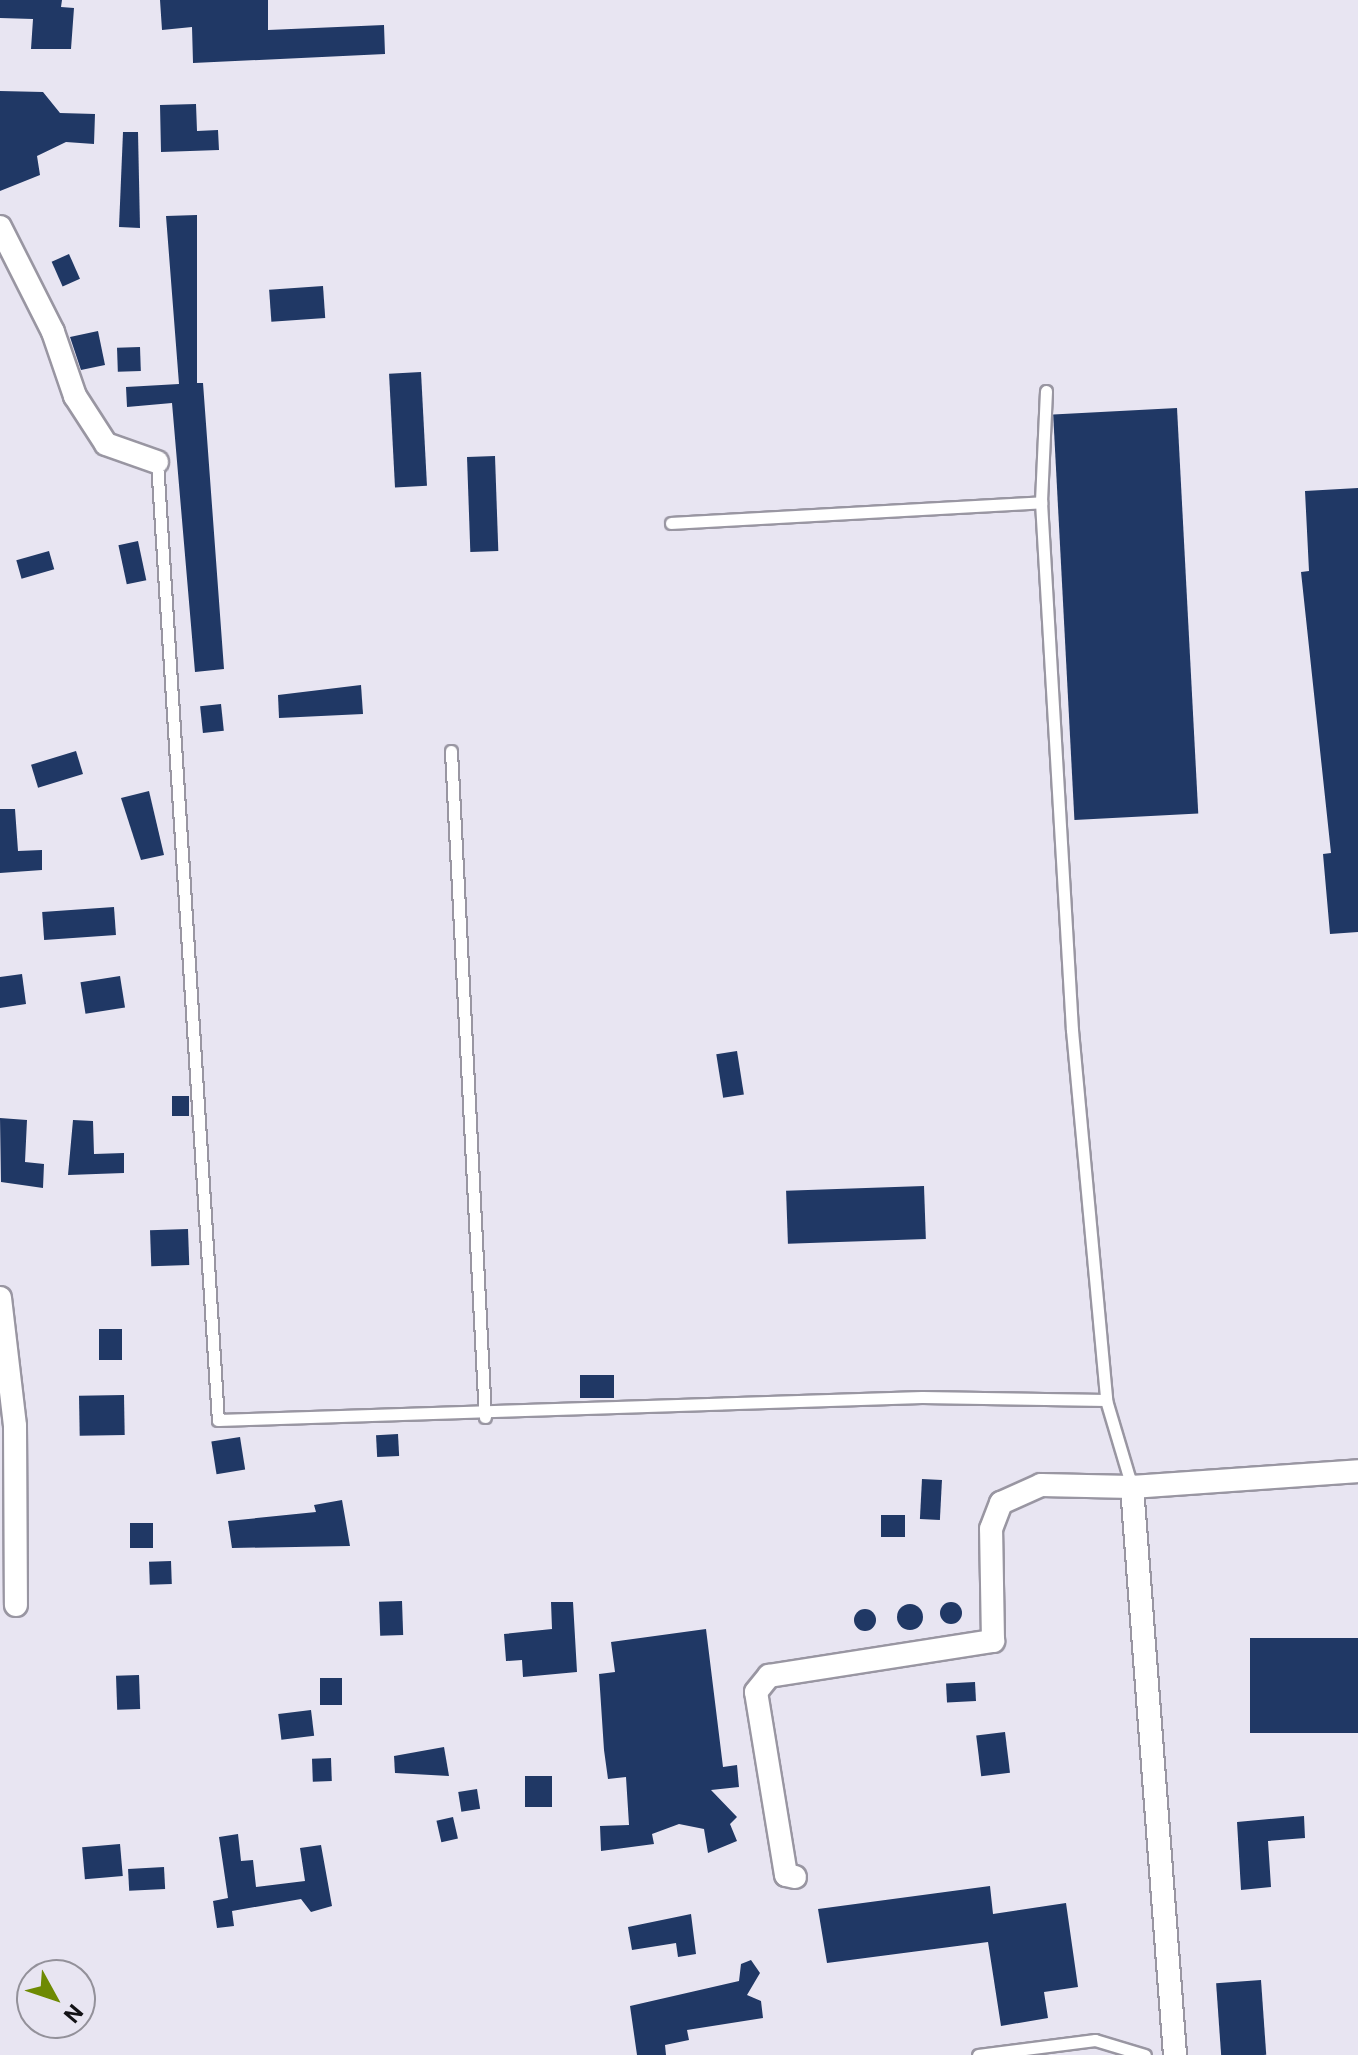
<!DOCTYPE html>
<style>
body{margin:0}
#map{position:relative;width:1358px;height:2055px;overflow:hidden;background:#e8e5f2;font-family:Roboto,sans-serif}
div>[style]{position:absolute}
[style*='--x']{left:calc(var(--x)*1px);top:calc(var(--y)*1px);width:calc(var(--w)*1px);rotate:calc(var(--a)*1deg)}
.building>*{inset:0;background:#203865;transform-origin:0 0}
.round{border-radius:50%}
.roads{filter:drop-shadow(2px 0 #9996a2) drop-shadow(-2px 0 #9996a2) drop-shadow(0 2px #9996a2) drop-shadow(0 -2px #9996a2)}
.lane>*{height:11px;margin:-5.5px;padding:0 5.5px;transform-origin:5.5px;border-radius:5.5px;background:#fff}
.street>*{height:22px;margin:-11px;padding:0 11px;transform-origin:11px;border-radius:11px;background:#fff}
span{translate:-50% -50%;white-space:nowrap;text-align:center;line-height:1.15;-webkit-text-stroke:8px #e8e5f2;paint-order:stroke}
.north{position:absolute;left:16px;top:1959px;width:80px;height:80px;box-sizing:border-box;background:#e8e5f2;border:2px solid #93919a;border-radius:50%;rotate:130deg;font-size:22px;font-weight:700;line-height:32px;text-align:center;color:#131216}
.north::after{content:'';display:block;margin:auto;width:28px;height:36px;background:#6e8a03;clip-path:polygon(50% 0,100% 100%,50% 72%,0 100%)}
</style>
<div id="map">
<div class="building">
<div style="clip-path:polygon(0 0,62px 0,61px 7px,74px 8px,71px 49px,31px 49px,33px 19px,0 18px)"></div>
<div style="clip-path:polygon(160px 0,268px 0,268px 30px,384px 25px,385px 54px,193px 63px,192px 27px,162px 30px)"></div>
<div style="clip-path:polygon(0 91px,43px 92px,60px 113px,95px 114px,94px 144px,66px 142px,37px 156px,40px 175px,0 191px)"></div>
<div style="clip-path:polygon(196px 104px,197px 131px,218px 130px,219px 150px,161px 152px,160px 105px)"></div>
<div style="clip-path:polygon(123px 132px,138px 132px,140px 228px,119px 227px)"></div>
<div style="clip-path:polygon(197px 215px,197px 383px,203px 383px,224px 669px,195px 672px,172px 403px,127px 407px,126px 387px,179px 384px,166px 216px)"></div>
<div style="left:69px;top:254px;width:27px;height:19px;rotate:66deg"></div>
<div style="left:323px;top:286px;width:32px;height:54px;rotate:86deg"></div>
<div style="clip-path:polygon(98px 331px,105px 365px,81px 370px,70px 337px)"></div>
<div style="left:140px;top:347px;width:24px;height:23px;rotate:88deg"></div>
<div style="left:421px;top:372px;width:114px;height:32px;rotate:87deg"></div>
<div style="left:1177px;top:408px;width:406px;height:124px;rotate:87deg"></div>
<div style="left:495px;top:456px;width:95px;height:28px;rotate:88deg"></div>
<div style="clip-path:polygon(1358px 488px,1358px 932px,1330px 934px,1323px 854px,1331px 853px,1301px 572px,1309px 571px,1305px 491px)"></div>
<div style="left:138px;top:541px;width:40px;height:20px;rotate:78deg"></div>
<div style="left:49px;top:551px;width:19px;height:34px;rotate:74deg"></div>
<div style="clip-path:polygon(361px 685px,363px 714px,279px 718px,278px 695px)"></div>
<div style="left:221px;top:704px;width:27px;height:21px;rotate:84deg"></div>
<div style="left:76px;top:751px;width:24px;height:47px;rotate:73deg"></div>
<div style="clip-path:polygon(149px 791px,164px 855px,141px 860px,121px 798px)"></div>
<div style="clip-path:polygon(0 809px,15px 809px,18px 851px,42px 850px,42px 870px,0 873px)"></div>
<div style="left:114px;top:907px;width:28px;height:72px;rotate:86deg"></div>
<div style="clip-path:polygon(22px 974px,26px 1004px,0 1008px,0 977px)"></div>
<div style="left:120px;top:976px;width:32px;height:40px;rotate:81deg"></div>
<div style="left:737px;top:1051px;width:44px;height:21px;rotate:81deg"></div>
<div style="left:172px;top:1096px;width:17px;height:20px"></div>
<div style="clip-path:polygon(0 1118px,27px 1120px,25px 1162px,44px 1164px,43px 1188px,1px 1182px)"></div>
<div style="clip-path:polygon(73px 1120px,93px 1121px,94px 1154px,124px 1153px,124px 1173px,68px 1175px)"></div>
<div style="left:924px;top:1186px;width:53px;height:138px;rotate:88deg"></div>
<div style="left:188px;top:1229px;width:36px;height:38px;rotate:88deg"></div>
<div style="left:99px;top:1329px;width:23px;height:31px"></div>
<div style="left:580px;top:1375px;width:34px;height:23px"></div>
<div style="left:124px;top:1395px;width:40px;height:45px;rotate:89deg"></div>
<div style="left:398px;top:1434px;width:22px;height:22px;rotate:87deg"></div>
<div style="left:240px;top:1437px;width:33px;height:29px;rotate:81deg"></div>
<div style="left:922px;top:1479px;width:20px;height:40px;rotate:3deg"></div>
<div style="clip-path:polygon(342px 1500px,350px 1546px,232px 1548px,228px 1521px,316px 1512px,314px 1505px)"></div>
<div style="left:881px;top:1515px;width:24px;height:22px"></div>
<div style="left:153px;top:1523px;width:25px;height:23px;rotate:90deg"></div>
<div style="left:171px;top:1561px;width:23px;height:22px;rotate:88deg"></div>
<div style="left:402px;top:1601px;width:34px;height:23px;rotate:88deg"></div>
<div style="clip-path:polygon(551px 1602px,573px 1602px,577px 1672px,523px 1677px,522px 1660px,506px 1661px,504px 1634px,552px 1629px)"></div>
<div class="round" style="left:940px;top:1602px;width:22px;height:22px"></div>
<div class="round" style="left:897px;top:1604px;width:26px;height:26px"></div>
<div class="round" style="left:854px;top:1609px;width:22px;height:22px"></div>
<div style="clip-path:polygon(706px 1629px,723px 1767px,737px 1765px,739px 1787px,711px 1790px,737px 1817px,730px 1824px,737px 1841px,708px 1853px,704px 1829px,679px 1824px,652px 1834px,654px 1844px,601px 1851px,600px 1826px,629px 1825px,626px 1777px,608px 1779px,604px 1750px,599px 1674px,615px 1672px,611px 1642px)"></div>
<div style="left:1358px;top:1638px;width:95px;height:108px;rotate:90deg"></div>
<div style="left:139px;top:1675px;width:34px;height:23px;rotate:88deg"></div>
<div style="left:342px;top:1678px;width:27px;height:22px;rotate:90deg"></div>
<div style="left:975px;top:1682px;width:19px;height:29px;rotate:87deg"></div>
<div style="left:311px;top:1710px;width:26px;height:33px;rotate:83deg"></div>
<div style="left:1005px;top:1732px;width:41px;height:29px;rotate:83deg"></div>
<div style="clip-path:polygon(444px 1747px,449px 1776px,395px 1773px,394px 1756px)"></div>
<div style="left:331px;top:1758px;width:23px;height:19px;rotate:88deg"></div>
<div style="left:552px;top:1776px;width:31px;height:27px;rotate:90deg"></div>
<div style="left:477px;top:1789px;width:20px;height:19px;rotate:81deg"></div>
<div style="clip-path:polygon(1304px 1816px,1305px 1838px,1268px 1841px,1271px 1887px,1241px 1890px,1237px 1822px)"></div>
<div style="left:453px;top:1817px;width:22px;height:17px;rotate:77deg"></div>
<div style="clip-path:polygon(238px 1834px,241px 1861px,253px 1860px,256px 1887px,305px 1881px,300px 1848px,321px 1845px,332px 1906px,311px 1912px,301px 1899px,232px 1911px,234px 1926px,217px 1928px,213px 1901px,228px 1898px,219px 1837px)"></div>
<div style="left:120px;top:1844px;width:32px;height:38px;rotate:85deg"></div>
<div style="left:164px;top:1867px;width:22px;height:36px;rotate:87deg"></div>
<div style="clip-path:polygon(990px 1886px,993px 1914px,1066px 1903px,1078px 1987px,1044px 1992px,1048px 2018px,1001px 2026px,988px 1942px,827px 1963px,818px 1909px)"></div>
<div style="clip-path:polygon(691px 1914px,696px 1954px,678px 1957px,676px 1943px,632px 1950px,628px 1927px)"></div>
<div style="clip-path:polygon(751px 1960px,760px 1973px,747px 1995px,761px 2001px,763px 2018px,687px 2030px,689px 2040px,665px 2045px,666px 2055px,637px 2055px,630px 2006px,739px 1981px,741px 1964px)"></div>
<div style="left:1261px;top:1980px;width:75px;height:45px;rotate:86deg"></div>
</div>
<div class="roads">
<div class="lane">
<div style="--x:1046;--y:391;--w:111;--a:92.6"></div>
<div style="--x:1041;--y:502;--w:529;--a:86.64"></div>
<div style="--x:1072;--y:1030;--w:372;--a:84.7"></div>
<div style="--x:1106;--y:1400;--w:91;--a:73.4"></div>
<div style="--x:157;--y:462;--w:960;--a:86.36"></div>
<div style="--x:218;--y:1420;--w:704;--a:-1.87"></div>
<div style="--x:922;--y:1397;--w:184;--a:0.9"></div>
<div style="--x:671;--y:523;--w:371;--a:-3.2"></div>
<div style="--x:451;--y:751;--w:667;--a:87.08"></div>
<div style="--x:978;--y:2055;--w:118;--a:-7.3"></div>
<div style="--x:1095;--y:2040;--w:52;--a:16.7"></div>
</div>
<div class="street">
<div style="--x:0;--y:227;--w:118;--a:63.2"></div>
<div style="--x:53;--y:332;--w:68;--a:71"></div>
<div style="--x:75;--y:396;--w:57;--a:57.1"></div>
<div style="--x:106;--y:444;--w:54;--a:19.4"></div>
<div style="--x:0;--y:1298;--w:129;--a:83.3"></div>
<div style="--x:15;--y:1426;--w:179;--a:89.7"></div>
<div style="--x:795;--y:1877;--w:9;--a:-167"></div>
<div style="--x:786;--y:1875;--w:185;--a:-99.3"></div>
<div style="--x:756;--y:1692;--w:21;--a:-51"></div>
<div style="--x:769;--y:1676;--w:227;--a:-8.9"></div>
<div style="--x:993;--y:1641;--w:112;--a:-91"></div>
<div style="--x:991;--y:1529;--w:28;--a:-69"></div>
<div style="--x:1001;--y:1503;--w:44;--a:-24.2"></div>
<div style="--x:1041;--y:1485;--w:91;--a:1.3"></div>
<div style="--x:1175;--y:2055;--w:570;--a:-94.33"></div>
<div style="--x:1132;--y:1487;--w:227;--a:-4"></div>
</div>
</div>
<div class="north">N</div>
</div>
